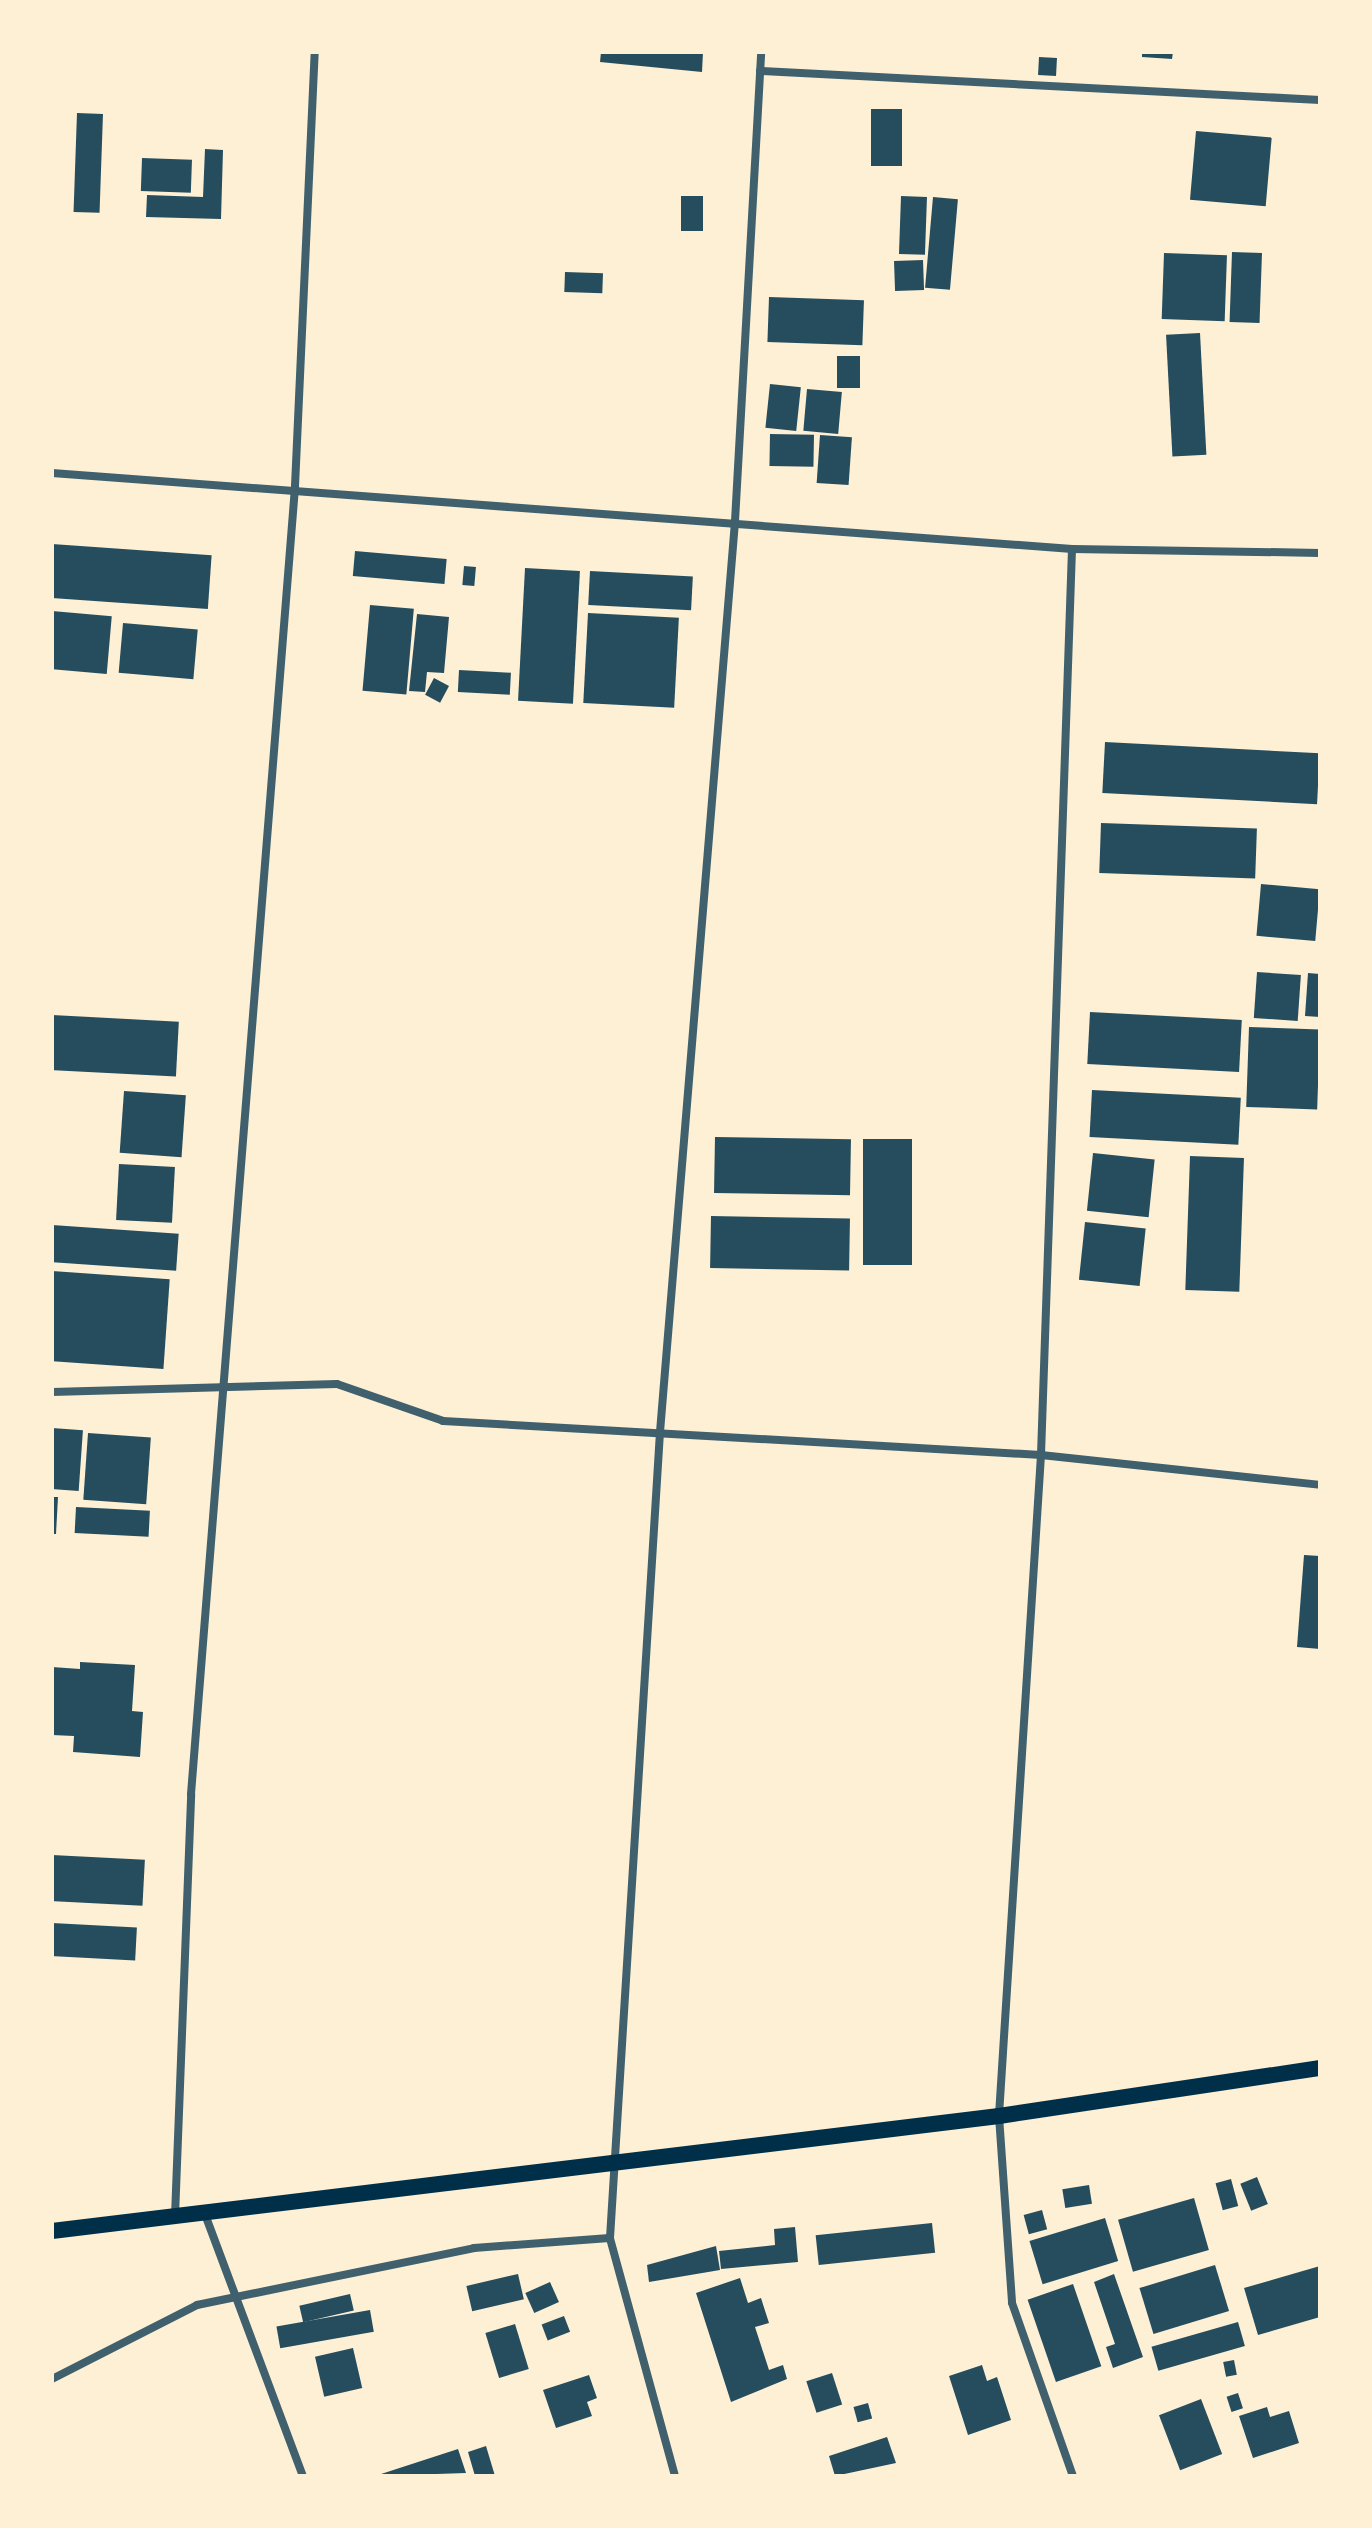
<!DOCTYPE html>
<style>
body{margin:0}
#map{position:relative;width:1372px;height:2528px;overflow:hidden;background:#fdf0d5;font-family:Montserrat,sans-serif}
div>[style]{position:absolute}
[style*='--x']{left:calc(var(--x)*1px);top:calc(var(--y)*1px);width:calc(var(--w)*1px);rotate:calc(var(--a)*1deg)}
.building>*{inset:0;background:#264d5e;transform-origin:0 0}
.minor>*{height:8px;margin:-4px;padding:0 4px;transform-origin:4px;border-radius:4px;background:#3f606c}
.secondary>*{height:16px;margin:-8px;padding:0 8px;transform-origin:8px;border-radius:8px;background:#003049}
span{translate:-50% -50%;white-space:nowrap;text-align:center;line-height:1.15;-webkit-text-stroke:6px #fdf0d5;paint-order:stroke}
.frame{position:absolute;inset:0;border:54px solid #fdf0d5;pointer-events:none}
</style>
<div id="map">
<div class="building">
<div style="clip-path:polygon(601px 52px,703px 52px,702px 72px,600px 62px)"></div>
<div style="clip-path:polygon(1142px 52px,1173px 52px,1172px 59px,1142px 57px)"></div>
<div style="left:1039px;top:57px;width:18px;height:18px;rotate:3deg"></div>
<div style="left:871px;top:109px;width:31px;height:57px"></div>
<div style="left:77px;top:113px;width:26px;height:99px;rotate:2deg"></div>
<div style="left:1196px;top:131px;width:76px;height:69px;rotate:5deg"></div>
<div style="clip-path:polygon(205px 149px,223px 150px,221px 219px,146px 217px,147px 195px,203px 197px)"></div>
<div style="left:142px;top:158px;width:50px;height:33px;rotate:2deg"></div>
<div style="left:681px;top:196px;width:22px;height:35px"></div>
<div style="left:901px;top:196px;width:26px;height:58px;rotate:2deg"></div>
<div style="left:933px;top:197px;width:25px;height:91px;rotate:5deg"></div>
<div style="left:1232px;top:252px;width:30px;height:70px;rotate:2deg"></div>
<div style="left:1164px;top:253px;width:63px;height:66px;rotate:2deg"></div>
<div style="left:923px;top:260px;width:30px;height:29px;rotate:88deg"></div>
<div style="left:565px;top:272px;width:38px;height:20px;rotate:2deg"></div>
<div style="left:769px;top:297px;width:95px;height:45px;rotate:2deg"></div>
<div style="left:1200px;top:333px;width:122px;height:34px;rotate:87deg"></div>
<div style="left:837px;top:356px;width:23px;height:32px"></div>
<div style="left:770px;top:384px;width:31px;height:44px;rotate:6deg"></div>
<div style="left:807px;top:389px;width:35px;height:42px;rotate:5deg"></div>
<div style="left:770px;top:434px;width:44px;height:32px;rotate:1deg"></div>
<div style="left:820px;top:435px;width:32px;height:48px;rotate:4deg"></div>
<div style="left:52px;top:544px;width:160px;height:54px;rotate:4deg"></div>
<div style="left:355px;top:551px;width:92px;height:25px;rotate:5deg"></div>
<div style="left:464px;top:566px;width:12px;height:19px;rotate:5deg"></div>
<div style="left:525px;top:568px;width:55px;height:133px;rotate:3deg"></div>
<div style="left:590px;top:571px;width:103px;height:34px;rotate:3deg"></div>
<div style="left:370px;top:605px;width:44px;height:86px;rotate:5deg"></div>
<div style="left:52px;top:611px;width:60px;height:58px;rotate:5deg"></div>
<div style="left:588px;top:613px;width:91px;height:90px;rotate:3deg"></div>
<div style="clip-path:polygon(417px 614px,449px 617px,444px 673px,427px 672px,425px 692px,409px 691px)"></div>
<div style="left:123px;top:623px;width:75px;height:50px;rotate:5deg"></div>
<div style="left:459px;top:670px;width:52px;height:22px;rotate:3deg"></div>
<div style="left:434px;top:678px;width:17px;height:19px;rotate:28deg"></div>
<div style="left:1105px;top:742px;width:215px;height:51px;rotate:3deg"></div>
<div style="left:1101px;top:823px;width:156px;height:50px;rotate:2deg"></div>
<div style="left:1261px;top:884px;width:59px;height:52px;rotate:5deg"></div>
<div style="left:1257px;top:972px;width:44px;height:46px;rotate:4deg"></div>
<div style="clip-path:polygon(1308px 973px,1320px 974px,1320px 1017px,1305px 1016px)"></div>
<div style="left:1090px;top:1012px;width:152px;height:52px;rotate:3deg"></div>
<div style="left:52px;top:1015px;width:127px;height:55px;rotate:3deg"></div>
<div style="left:1249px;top:1027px;width:71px;height:80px;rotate:2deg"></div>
<div style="left:1092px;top:1090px;width:149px;height:47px;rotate:3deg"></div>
<div style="left:124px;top:1091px;width:62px;height:62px;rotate:4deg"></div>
<div style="left:715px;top:1137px;width:136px;height:56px;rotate:1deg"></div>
<div style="left:863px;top:1139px;width:49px;height:126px"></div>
<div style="left:1093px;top:1153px;width:62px;height:58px;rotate:6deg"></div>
<div style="left:1190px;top:1156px;width:54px;height:134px;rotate:2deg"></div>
<div style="left:119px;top:1164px;width:56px;height:56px;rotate:3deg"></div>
<div style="left:711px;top:1216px;width:139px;height:52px;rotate:1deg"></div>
<div style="left:1085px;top:1222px;width:61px;height:58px;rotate:6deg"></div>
<div style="left:52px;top:1225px;width:127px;height:37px;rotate:4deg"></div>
<div style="left:52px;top:1271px;width:118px;height:90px;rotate:4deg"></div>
<div style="left:52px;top:1428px;width:31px;height:61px;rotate:4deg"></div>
<div style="left:88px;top:1433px;width:63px;height:67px;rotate:4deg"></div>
<div style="clip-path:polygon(52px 1497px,58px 1497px,56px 1534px,52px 1534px)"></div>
<div style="left:76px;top:1507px;width:74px;height:26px;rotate:3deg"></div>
<div style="clip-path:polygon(1304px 1555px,1320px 1556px,1320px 1649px,1297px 1647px)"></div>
<div style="clip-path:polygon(80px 1662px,135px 1665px,132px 1711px,143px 1712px,140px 1757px,73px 1752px,74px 1736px,52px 1735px,52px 1667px,80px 1669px)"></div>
<div style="left:52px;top:1855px;width:93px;height:46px;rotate:3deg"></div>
<div style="left:52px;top:1923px;width:85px;height:33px;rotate:3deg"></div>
<div style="left:1257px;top:2177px;width:29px;height:18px;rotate:68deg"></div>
<div style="left:1231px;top:2179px;width:28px;height:16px;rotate:75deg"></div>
<div style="left:1089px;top:2185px;width:19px;height:27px;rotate:81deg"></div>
<div style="left:1194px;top:2198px;width:54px;height:79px;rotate:74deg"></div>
<div style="left:1042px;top:2210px;width:20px;height:19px;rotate:75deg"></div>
<div style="left:1105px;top:2218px;width:45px;height:79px;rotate:73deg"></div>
<div style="left:932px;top:2223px;width:30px;height:117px;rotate:84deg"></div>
<div style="clip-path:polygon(795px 2227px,798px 2262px,721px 2269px,719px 2251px,775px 2245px,774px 2229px)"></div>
<div style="clip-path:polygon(716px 2246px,720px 2270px,649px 2282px,647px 2265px)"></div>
<div style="left:1215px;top:2265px;width:48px;height:79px;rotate:73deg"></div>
<div style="clip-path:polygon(1320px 2266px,1320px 2317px,1258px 2335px,1244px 2288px)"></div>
<div style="left:518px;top:2274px;width:26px;height:53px;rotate:77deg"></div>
<div style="clip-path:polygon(1114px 2274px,1143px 2357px,1113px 2368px,1106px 2347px,1115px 2344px,1094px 2282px)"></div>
<div style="clip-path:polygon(740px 2278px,748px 2303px,761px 2298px,769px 2323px,755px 2327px,769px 2370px,783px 2365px,787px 2379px,731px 2402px,696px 2293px)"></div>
<div style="left:550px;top:2282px;width:22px;height:27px;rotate:66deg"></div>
<div style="left:1073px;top:2284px;width:87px;height:48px;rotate:71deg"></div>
<div style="left:350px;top:2294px;width:17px;height:52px;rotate:77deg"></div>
<div style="left:370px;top:2310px;width:22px;height:95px;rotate:80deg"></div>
<div style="left:564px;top:2316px;width:17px;height:24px;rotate:69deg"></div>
<div style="left:1238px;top:2322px;width:25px;height:90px;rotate:74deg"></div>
<div style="left:515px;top:2324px;width:47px;height:31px;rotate:73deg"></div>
<div style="left:353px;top:2348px;width:41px;height:39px;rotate:77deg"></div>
<div style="left:1234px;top:2360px;width:15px;height:11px;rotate:79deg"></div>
<div style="clip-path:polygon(982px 2365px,987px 2381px,997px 2377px,1011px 2420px,968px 2435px,949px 2376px)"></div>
<div style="left:832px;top:2373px;width:33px;height:27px;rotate:72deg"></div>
<div style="clip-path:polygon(589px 2375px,597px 2398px,587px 2402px,592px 2416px,556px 2428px,543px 2390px)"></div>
<div style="left:1238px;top:2393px;width:16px;height:12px;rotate:72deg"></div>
<div style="left:1201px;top:2399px;width:59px;height:45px;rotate:69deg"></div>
<div style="left:868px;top:2403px;width:16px;height:15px;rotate:75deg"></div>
<div style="clip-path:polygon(1267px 2407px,1270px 2417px,1289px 2411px,1299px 2443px,1253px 2458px,1239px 2416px)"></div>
<div style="clip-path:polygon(887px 2437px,896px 2463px,835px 2476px,829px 2456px)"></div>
<div style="clip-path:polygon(486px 2446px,495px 2476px,475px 2476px,468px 2452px)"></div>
<div style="clip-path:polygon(458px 2449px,466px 2473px,378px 2476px,378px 2475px)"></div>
</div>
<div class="minor">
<div style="--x:760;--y:71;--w:561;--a:2.96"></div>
<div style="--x:52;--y:473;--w:1023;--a:4.26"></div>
<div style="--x:1072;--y:549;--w:248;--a:0.9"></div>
<div style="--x:1072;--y:549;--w:907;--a:91.96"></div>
<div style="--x:1041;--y:1455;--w:662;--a:93.64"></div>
<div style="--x:999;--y:2116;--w:187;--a:86"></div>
<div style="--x:1012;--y:2303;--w:183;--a:70.6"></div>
<div style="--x:52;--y:1392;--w:285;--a:-1.6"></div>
<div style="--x:337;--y:1384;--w:112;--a:19.2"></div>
<div style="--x:443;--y:1421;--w:599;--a:3.25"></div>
<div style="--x:1041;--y:1455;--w:281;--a:6.1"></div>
<div style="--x:175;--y:2216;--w:422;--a:-87.8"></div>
<div style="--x:191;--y:1794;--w:1312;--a:-85.45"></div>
<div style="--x:295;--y:486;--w:434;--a:-87.4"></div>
<div style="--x:206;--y:2217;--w:277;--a:69.5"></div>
<div style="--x:52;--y:2379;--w:163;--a:-27"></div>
<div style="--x:197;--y:2305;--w:283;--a:-11.6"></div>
<div style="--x:474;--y:2248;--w:136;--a:-4.2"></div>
<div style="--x:675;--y:2476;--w:247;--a:-105.3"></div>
<div style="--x:610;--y:2238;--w:808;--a:-86.45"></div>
<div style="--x:660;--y:1432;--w:914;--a:-85.29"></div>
<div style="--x:735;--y:521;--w:470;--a:-86.8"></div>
</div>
<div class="secondary">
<div style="--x:52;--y:2231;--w:954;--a:-6.92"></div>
<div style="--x:999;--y:2116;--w:325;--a:-8.5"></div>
</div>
<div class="frame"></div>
</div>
